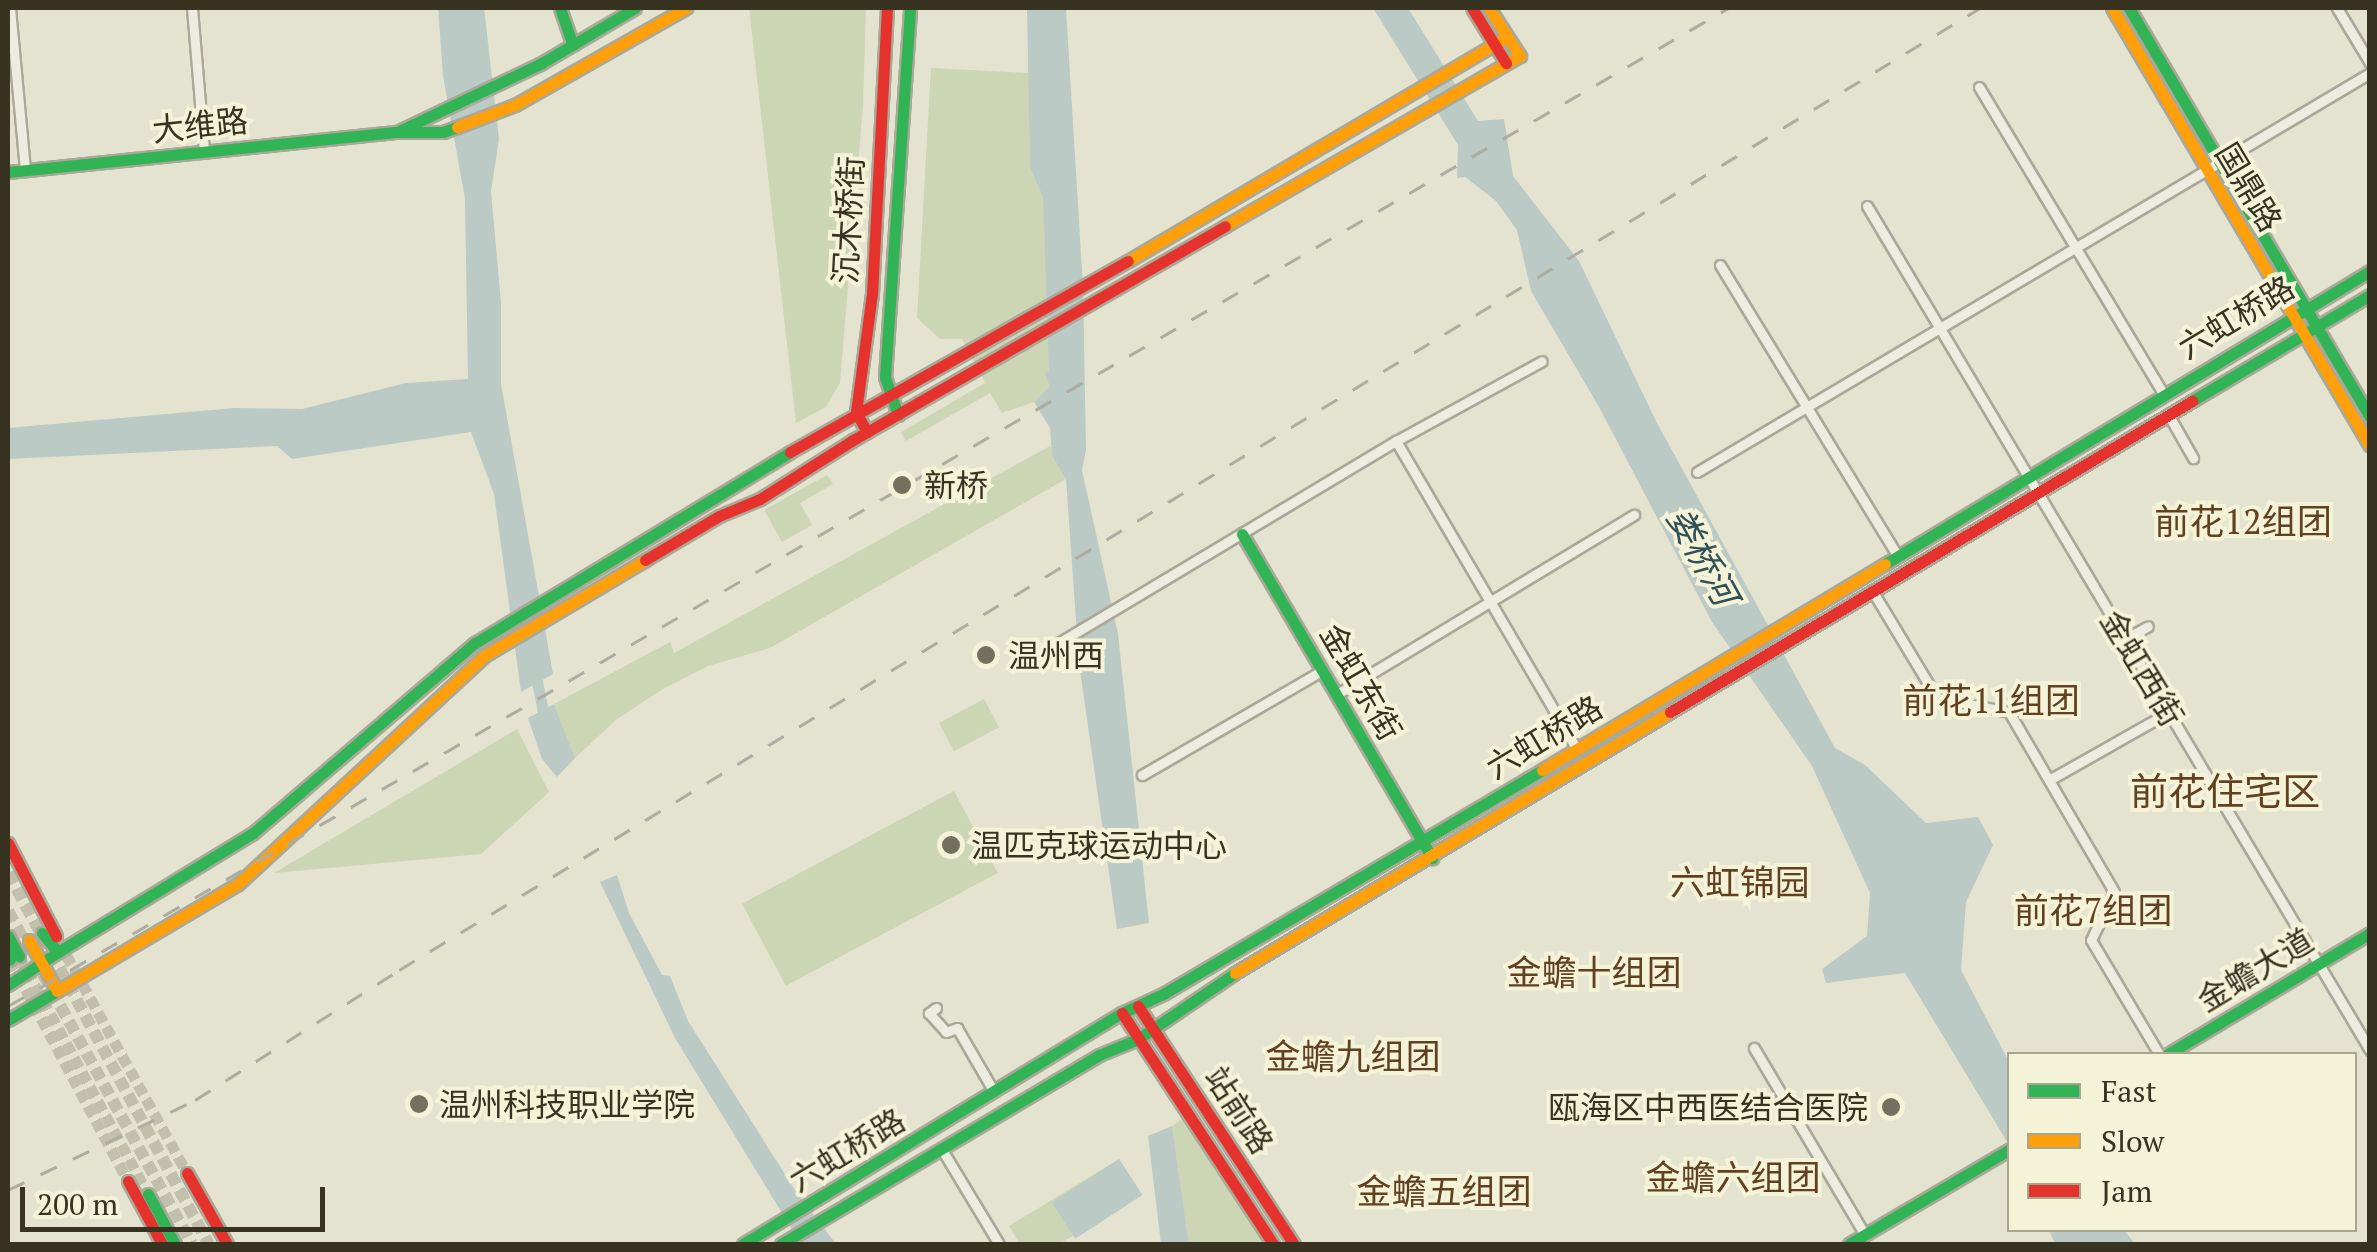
<!DOCTYPE html>
<meta charset="utf-8">
<style>
body{margin:0}
#map{position:relative;width:2377px;height:1252px;overflow:hidden;background:#e4e3d0;font-family:"PT Serif","Noto Sans SC",serif}
div>[style]{position:absolute}
[style*='--x']{left:calc(var(--x)*1px);top:calc(var(--y)*1px);width:calc(var(--w)*1px);rotate:calc(var(--a)*1deg)}
.green>*{inset:0;background:#ccd5b4;transform-origin:0 0}
.water>*{inset:0;background:#bbcac4;transform-origin:0 0}
.canal>*{height:11px;margin:-5.5px;padding:0 5.5px;transform-origin:5.5px;border-radius:5.5px;background:#bbcac4}
.secondary-tunnel>*{height:11px;margin-top:-5.5px;transform-origin:0;background:repeating-linear-gradient(90deg,#c2c0ad 0 11px,transparent 0 16.5px)}
.primary-tunnel>*{height:12px;margin-top:-6px;transform-origin:0;background:repeating-linear-gradient(90deg,#c2c0ad 0 12px,transparent 0 18px)}
.roads{filter:drop-shadow(2px 0 #aaa898) drop-shadow(-2px 0 #aaa898) drop-shadow(0 2px #aaa898) drop-shadow(0 -2px #aaa898)}
.street>*{height:9px;margin:-4.5px;padding:0 4.5px;transform-origin:4.5px;border-radius:4.5px;background:#ecece1}
.fast>*{height:11px;margin:-5.5px;padding:0 5.5px;transform-origin:5.5px;border-radius:5.5px;background:#30b455}
.slow>*{height:11px;margin:-5.5px;padding:0 5.5px;transform-origin:5.5px;border-radius:5.5px;background:#ff9f0a}
.jam>*{height:11px;margin:-5.5px;padding:0 5.5px;transform-origin:5.5px;border-radius:5.5px;background:#e5322d}
.rail>*{height:2.5px;margin-top:-1.25px;transform-origin:0;background:repeating-linear-gradient(90deg,#adaca1 0 18px,transparent 0 36px)}
.dots>*{width:28px;height:28px;translate:-50% -50%;box-sizing:border-box;border:5px solid #f4f3d8;border-radius:50%}
span{translate:-50% -50%;white-space:nowrap;text-align:center;line-height:1.15;-webkit-text-stroke:8px #f4f3d8;paint-order:stroke}
.street-label{font-size:32px;color:#383221}
.poi-label{font-size:32px;color:#383221}
.left{translate:0 -50%;text-align:left}
.right{translate:-100% -50%;text-align:right}
.neighbourhood-label{font-size:35px;color:#624123}
.water-label{font-size:35px;color:#315057;font-style:italic}
.quarter-label{font-size:38px;color:#624123}
.frame{position:absolute;inset:0;border:10px solid #383221;pointer-events:none}
.legend{position:absolute;left:2007px;top:1052px;width:350px;height:180px;box-sizing:border-box;background:#f4f3d8;border:2px solid #a9a68f;margin:0;padding:12px 18px;list-style:none;font-size:30px;color:#383221}
.legend li{display:flex;align-items:center;gap:20px;height:50px}
.legend b{width:50px;border:2px solid #a9a68f}
.scale{position:absolute;left:20px;top:1187px;width:305px;height:45px;box-sizing:border-box;border:5px solid #383221;border-top:0;padding-left:12px;font-size:30px;line-height:35px;white-space:nowrap;color:#383221;-webkit-text-stroke:8px #f4f3d8;paint-order:stroke}
</style>
<div id="map">
<div class="green">
<div style="clip-path:polygon(749px 8px,866px 8px,863px 105px,840px 383px,826px 407px,796px 423px)"></div>
<div style="clip-path:polygon(931px 68px,1029px 73px,1030px 168px,1043px 197px,1051px 386px,1034px 402px,1002px 413px,990px 393px,906px 441px,901px 432px,985px 383px,962px 339px,940px 339px,917px 318px)"></div>
<div style="clip-path:polygon(1050px 446px,1066px 479px,770px 648px,708px 666px,663px 689px,617px 719px,575px 758px,554px 704px,670px 642px,674px 653px)"></div>
<div style="clip-path:polygon(827px 475px,833px 484px,800px 503px,812px 525px,782px 542px,764px 510px)"></div>
<div style="left:984px;top:699px;width:32px;height:51px;rotate:62deg"></div>
<div style="clip-path:polygon(517px 729px,549px 792px,481px 854px,274px 873px)"></div>
<div style="left:954px;top:791px;width:93px;height:240px;rotate:62deg"></div>
<div style="clip-path:polygon(1183px 1118px,1265px 1244px,1189px 1244px,1172px 1126px)"></div>
<div style="clip-path:polygon(1119px 1159px,1142px 1195px,1059px 1244px,1020px 1244px,1009px 1226px)"></div>
</div>
<div class="water">
<div style="clip-path:polygon(438px 8px,484px 8px,499px 139px,491px 191px,501px 303px,501px 384px,553px 674px,521px 692px,494px 494px,471px 432px,292px 459px,277px 446px,8px 459px,8px 428px,234px 408px,302px 409px,406px 383px,468px 379px,465px 199px,443px 76px)"></div>
<div style="clip-path:polygon(1027px 8px,1066px 8px,1083px 287px,1086px 450px,1082px 470px,1118px 634px,1149px 923px,1117px 929px,1079px 663px,1066px 479px,1052px 455px,1050px 428px,1034px 402px,1050px 386px,1045px 374px,1049px 370px,1043px 197px,1030px 168px)"></div>
<div style="clip-path:polygon(1373px 8px,1408px 8px,1478px 121px,1504px 119px,1513px 176px,1579px 261px,1656px 421px,1835px 748px,1865px 765px,1926px 823px,1978px 817px,1993px 845px,1966px 902px,1961px 970px,2009px 1062px,2009px 1145px,1905px 973px,1826px 983px,1822px 969px,1867px 936px,1870px 893px,1812px 766px,1712px 622px,1599px 407px,1531px 291px,1517px 230px,1496px 201px,1465px 177px,1457px 178px,1458px 145px)"></div>
<div style="clip-path:polygon(554px 704px,575px 758px,557px 777px,542px 759px,528px 718px)"></div>
<div style="clip-path:polygon(617px 875px,629px 913px,662px 975px,670px 976px,688px 1021px,795px 1190px,836px 1244px,801px 1244px,675px 1038px,600px 882px)"></div>
<div style="clip-path:polygon(1172px 1126px,1189px 1244px,1161px 1244px,1148px 1136px)"></div>
<div style="left:1119px;top:1159px;width:43px;height:80px;rotate:57deg"></div>
<div style="clip-path:polygon(2049px 1230px,2124px 1230px,2135px 1244px,2055px 1244px)"></div>
</div>
<div class="canal">
<div style="--x:535;--y:671;--w:52;--a:78.9"></div>
</div>
<div class="secondary-tunnel">
<div style="--x:58;--y:940;--w:266;--a:61"></div>
<div style="--x:19;--y:956;--w:271;--a:61.5"></div>
<div style="--x:10;--y:960;--w:251;--a:61.9"></div>
</div>
<div class="primary-tunnel">
<div style="--x:8;--y:873;--w:422;--a:61.6"></div>
<div style="--x:8;--y:911;--w:380;--a:61.1"></div>
</div>
<div class="roads">
<div class="street">
<div style="--x:10;--y:8;--w:164;--a:84.7"></div>
<div style="--x:192;--y:8;--w:144;--a:85.2"></div>
<div style="--x:2337;--y:8;--w:64;--a:59"></div>
<div style="--x:1979;--y:87;--w:357;--a:59"></div>
<div style="--x:1867;--y:206;--w:983;--a:59.21"></div>
<div style="--x:1720;--y:265;--w:340;--a:58.6"></div>
<div style="--x:2168;--y:414;--w:51;--a:60.4"></div>
<div style="--x:1396;--y:441;--w:357;--a:59.6"></div>
<div style="--x:1697;--y:472;--w:782;--a:-30.66"></div>
<div style="--x:1873;--y:592;--w:124;--a:58.9"></div>
<div style="--x:1937;--y:698;--w:73;--a:11"></div>
<div style="--x:2009;--y:712;--w:208;--a:59.7"></div>
<div style="--x:2114;--y:892;--w:53;--a:115.6"></div>
<div style="--x:2091;--y:940;--w:133;--a:59.2"></div>
<div style="--x:2125;--y:639;--w:26;--a:-29"></div>
<div style="--x:1050;--y:648;--w:403;--a:-30.9"></div>
<div style="--x:1396;--y:441;--w:166;--a:-28.7"></div>
<div style="--x:1337;--y:694;--w:347;--a:-31.1"></div>
<div style="--x:1142;--y:775;--w:209;--a:-30.1"></div>
<div style="--x:2049;--y:780;--w:138;--a:-29.5"></div>
<div style="--x:936;--y:1008;--w:9;--a:144"></div>
<div style="--x:929;--y:1013;--w:25;--a:48"></div>
<div style="--x:946;--y:1032;--w:12;--a:-20"></div>
<div style="--x:957;--y:1028;--w:72;--a:59.9"></div>
<div style="--x:1754;--y:1048;--w:217;--a:59.3"></div>
<div style="--x:941;--y:1148;--w:112;--a:58.9"></div>
</div>
<div class="fast">
<div style="--x:560;--y:8;--w:39;--a:71"></div>
<div style="--x:2129;--y:8;--w:475;--a:59.5"></div>
<div style="--x:401;--y:130;--w:154;--a:-25.4"></div>
<div style="--x:540;--y:64;--w:110;--a:-30.5"></div>
<div style="--x:8;--y:172;--w:392;--a:-5.9"></div>
<div style="--x:398;--y:132;--w:45;--a:0"></div>
<div style="--x:443;--y:132;--w:15;--a:-20"></div>
<div style="--x:2192;--y:401;--w:207;--a:-30.8"></div>
<div style="--x:898;--y:415;--w:40;--a:-108.9"></div>
<div style="--x:885;--y:377;--w:370;--a:-86.1"></div>
<div style="--x:1242;--y:534;--w:376;--a:59.6"></div>
<div style="--x:1885;--y:564;--w:567;--a:-31.14"></div>
<div style="--x:42;--y:933;--w:25;--a:50"></div>
<div style="--x:58;--y:952;--w:228;--a:-31.4"></div>
<div style="--x:253;--y:833;--w:292;--a:-40.6"></div>
<div style="--x:475;--y:643;--w:368;--a:-31.2"></div>
<div style="--x:8;--y:936;--w:23;--a:61"></div>
<div style="--x:8;--y:955;--w:5;--a:68"></div>
<div style="--x:8;--y:985;--w:60;--a:-33.4"></div>
<div style="--x:8;--y:1020;--w:57;--a:-30.6"></div>
<div style="--x:2168;--y:1054;--w:235;--a:-30.9"></div>
<div style="--x:148;--y:1194;--w:57;--a:61.6"></div>
<div style="--x:743;--y:1244;--w:444;--a:-31.4"></div>
<div style="--x:1122;--y:1013;--w:47;--a:-24.9"></div>
<div style="--x:1165;--y:993;--w:438;--a:-30.6"></div>
<div style="--x:781;--y:1244;--w:370;--a:-30.7"></div>
<div style="--x:1099;--y:1055;--w:42;--a:-22.3"></div>
<div style="--x:1138;--y:1039;--w:117;--a:-34.2"></div>
<div style="--x:1849;--y:1244;--w:187;--a:-30.5"></div>
</div>
<div class="slow">
<div style="--x:2112;--y:8;--w:508;--a:59.5"></div>
<div style="--x:457;--y:127;--w:62;--a:-20.8"></div>
<div style="--x:515;--y:105;--w:197;--a:-29.6"></div>
<div style="--x:1225;--y:226;--w:340;--a:-30"></div>
<div style="--x:1520;--y:56;--w:57;--a:-122.9"></div>
<div style="--x:1128;--y:261;--w:440;--a:-30.6"></div>
<div style="--x:1542;--y:770;--w:400;--a:-31"></div>
<div style="--x:29;--y:940;--w:58;--a:61.2"></div>
<div style="--x:57;--y:991;--w:210;--a:-30.6"></div>
<div style="--x:238;--y:884;--w:335;--a:-42.8"></div>
<div style="--x:484;--y:656;--w:187;--a:-30.8"></div>
<div style="--x:1235;--y:973;--w:507;--a:-30.96"></div>
</div>
<div class="jam">
<div style="--x:1472;--y:8;--w:65;--a:58.3"></div>
<div style="--x:867;--y:432;--w:23;--a:-119"></div>
<div style="--x:856;--y:412;--w:119;--a:-82.3"></div>
<div style="--x:872;--y:294;--w:286;--a:-87"></div>
<div style="--x:790;--y:452;--w:388;--a:-29.5"></div>
<div style="--x:645;--y:560;--w:86;--a:-30.7"></div>
<div style="--x:719;--y:516;--w:44;--a:-22.5"></div>
<div style="--x:760;--y:499;--w:110;--a:-32.4"></div>
<div style="--x:853;--y:440;--w:429;--a:-29.9"></div>
<div style="--x:1670;--y:712;--w:608;--a:-30.79"></div>
<div style="--x:8;--y:843;--w:105;--a:62.7"></div>
<div style="--x:1138;--y:1006;--w:285;--a:56.8"></div>
<div style="--x:1122;--y:1013;--w:276;--a:56.8"></div>
<div style="--x:187;--y:1173;--w:81;--a:60.6"></div>
<div style="--x:128;--y:1181;--w:72;--a:61.6"></div>
</div>
</div>
<div class="rail">
<div style="--x:8;--y:1006;--w:1989;--a:-30.12"></div>
<div style="--x:8;--y:1190;--w:208;--a:-25.7"></div>
<div style="--x:195;--y:1100;--w:242;--a:-32.5"></div>
<div style="--x:399;--y:970;--w:1851;--a:-31.32"></div>
</div>
<div class="dots">
<div style="left:902px;top:485px;background:#74705e"></div>
<div style="left:986px;top:655px;background:#74705e"></div>
<div style="left:951px;top:845px;background:#74705e"></div>
<div style="left:419px;top:1104px;background:#74705e"></div>
<div style="left:1891px;top:1107px;background:#74705e"></div>
</div>
<div class="street-label">
<span style="left:200px;top:125px;rotate:-6deg">大维路</span>
<span style="left:2249px;top:187px;rotate:59deg">国鼎路</span>
<span style="left:848px;top:220px;rotate:-87deg">沉木桥街</span>
<span style="left:2236px;top:317px;rotate:-31deg">六虹桥路</span>
<span style="left:2142px;top:668px;rotate:59deg">金虹西街</span>
<span style="left:1361px;top:682px;rotate:60deg">金虹东街</span>
<span style="left:1544px;top:737px;rotate:-31deg">六虹桥路</span>
<span style="left:2255px;top:970px;rotate:-31deg">金蟾大道</span>
<span style="left:1239px;top:1110px;rotate:57deg">站前路</span>
<span style="left:847px;top:1150px;rotate:-31deg">六虹桥路</span>
</div>
<div class="poi-label">
<span class="left" style="left:924px;top:485px">新桥</span>
<span class="left" style="left:1008px;top:655px">温州西</span>
<span class="left" style="left:971px;top:845px">温匹克球运动中心</span>
<span class="left" style="left:439px;top:1104px">温州科技职业学院</span>
<span class="right" style="left:1868px;top:1107px">瓯海区中西医结合医院</span>
</div>
<div class="neighbourhood-label">
<span style="left:2243px;top:521px">前花12组团</span>
<span style="left:1991px;top:700px">前花11组团</span>
<span style="left:1740px;top:882px">六虹锦园</span>
<span style="left:2093px;top:910px">前花7组团</span>
<span style="left:1594px;top:972px">金蟾十组团</span>
<span style="left:1353px;top:1056px">金蟾九组团</span>
<span style="left:1733px;top:1177px">金蟾六组团</span>
<span style="left:1444px;top:1191px">金蟾五组团</span>
</div>
<div class="water-label">
<span style="left:1703px;top:556px;rotate:61deg">娄桥河</span>
</div>
<div class="quarter-label">
<span style="left:2225px;top:792px">前花住宅区</span>
</div>
<div class="frame"></div>
<ul class="legend">
<li><b style="height:12px;background:#30b455"></b>Fast</li>
<li><b style="height:12px;background:#ff9f0a"></b>Slow</li>
<li><b style="height:12px;background:#e5322d"></b>Jam</li>
</ul>
<div class="scale">200 m</div>
</div>
